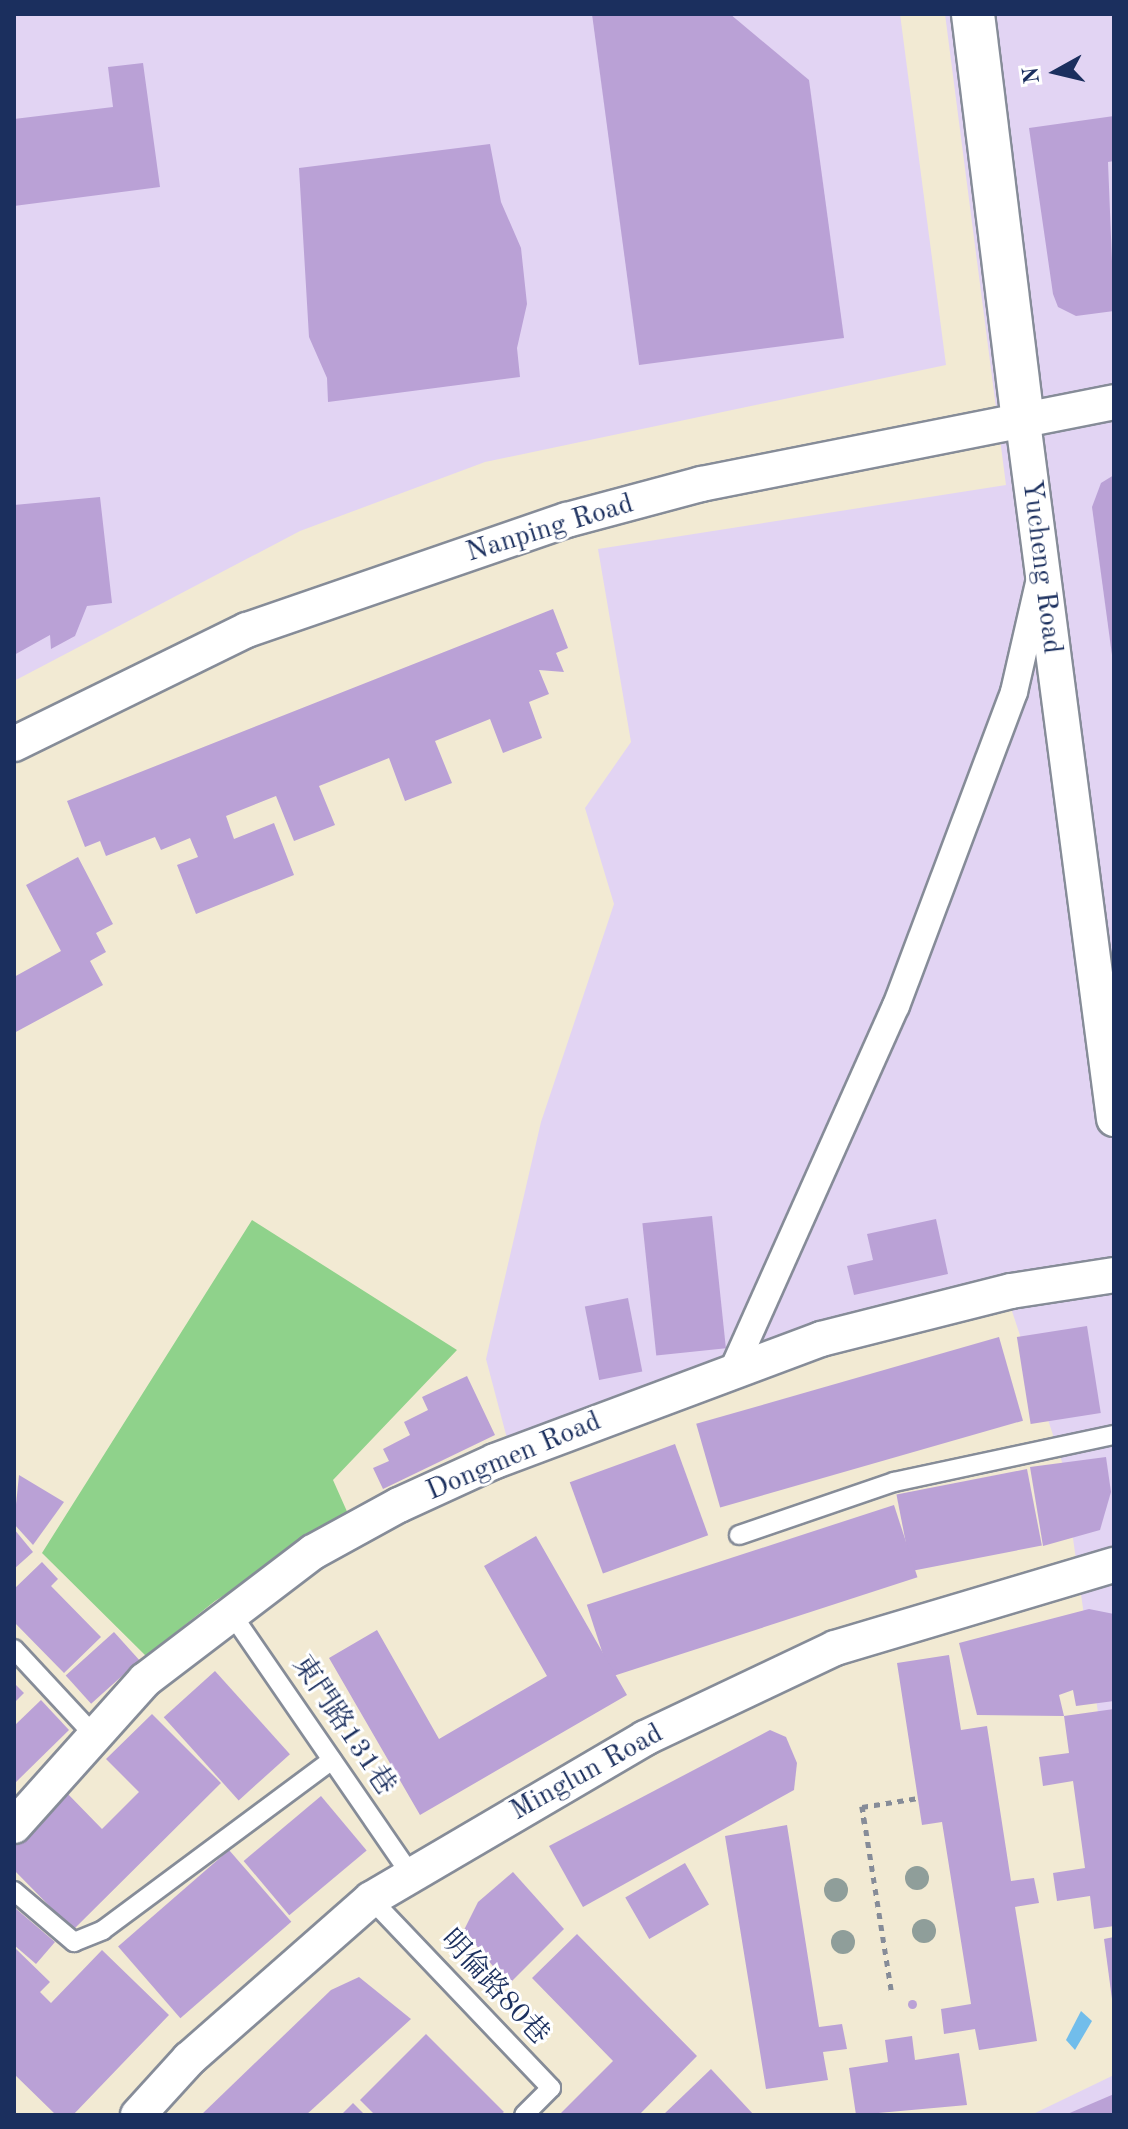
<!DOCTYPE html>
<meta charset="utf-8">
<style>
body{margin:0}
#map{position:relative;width:1128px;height:2129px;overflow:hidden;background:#f2ead3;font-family:"Old Standard TT","Noto Serif TC",serif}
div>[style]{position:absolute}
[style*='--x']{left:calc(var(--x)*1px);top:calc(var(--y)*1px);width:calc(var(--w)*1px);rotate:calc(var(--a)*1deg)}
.built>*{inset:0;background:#e2d4f3}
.green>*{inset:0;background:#8fd28b}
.water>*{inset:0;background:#71bdeb}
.building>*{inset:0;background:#baa1d6;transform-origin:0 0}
.round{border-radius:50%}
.path>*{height:5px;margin-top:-2.5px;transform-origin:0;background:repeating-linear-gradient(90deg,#868c98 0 6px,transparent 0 12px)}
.roads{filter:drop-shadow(2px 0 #868c98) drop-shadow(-2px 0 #868c98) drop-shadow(0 2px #868c98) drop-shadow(0 -2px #868c98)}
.service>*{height:18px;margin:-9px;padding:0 9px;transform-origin:9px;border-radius:9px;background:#fff}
.pedestrian>*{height:26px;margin:-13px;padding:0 13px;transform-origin:13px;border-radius:13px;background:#fff}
.minor>*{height:34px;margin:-17px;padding:0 17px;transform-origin:17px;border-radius:17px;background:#fff}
.tertiary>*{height:42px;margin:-21px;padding:0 21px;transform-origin:21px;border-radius:21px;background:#fff}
.trees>*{width:24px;height:24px;margin:-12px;border-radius:50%;background:#8f9e9a}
span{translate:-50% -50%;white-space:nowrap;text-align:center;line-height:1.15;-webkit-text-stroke:6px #fff;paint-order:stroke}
.street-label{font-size:28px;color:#1b2f5e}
.frame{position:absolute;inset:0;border:16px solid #1b2f5e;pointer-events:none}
.north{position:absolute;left:1016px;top:32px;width:80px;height:80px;-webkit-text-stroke:6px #fff;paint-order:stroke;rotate:262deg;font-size:22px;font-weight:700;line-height:32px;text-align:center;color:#1b2f5e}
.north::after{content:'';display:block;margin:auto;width:28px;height:36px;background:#1b2f5e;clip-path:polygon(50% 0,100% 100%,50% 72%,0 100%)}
</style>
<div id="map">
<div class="built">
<div style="clip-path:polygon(14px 14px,900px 14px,946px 365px,485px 462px,300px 531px,14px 681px)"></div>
<div style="clip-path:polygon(945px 14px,1114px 14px,1114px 1824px,1062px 1462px,1007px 1296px,509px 1446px,486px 1359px,541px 1122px,614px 904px,585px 808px,631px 742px,598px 549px,1006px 485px)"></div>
<div style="clip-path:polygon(1114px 2075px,1114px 2115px,1031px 2115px)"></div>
</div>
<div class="green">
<div style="clip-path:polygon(252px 1220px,457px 1350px,333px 1480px,349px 1516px,215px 1601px,146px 1656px,42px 1553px)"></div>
</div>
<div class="water">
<div style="clip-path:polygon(1081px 2011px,1092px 2021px,1075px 2050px,1066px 2040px)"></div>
</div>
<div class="building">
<div style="clip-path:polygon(592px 14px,730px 14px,809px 80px,844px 338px,639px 365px)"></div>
<div style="clip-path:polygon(143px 63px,160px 187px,14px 206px,14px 119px,113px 107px,108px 67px)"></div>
<div style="clip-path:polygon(1114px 116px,1114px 161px,1108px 162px,1114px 311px,1076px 316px,1058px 307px,1053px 294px,1029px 128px)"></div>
<div style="clip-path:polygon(490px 144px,501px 202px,521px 248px,527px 304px,517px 348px,520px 377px,328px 402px,327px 378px,309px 337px,299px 168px)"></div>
<div style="clip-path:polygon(1114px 475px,1114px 655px,1112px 655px,1092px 507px,1101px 483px)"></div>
<div style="clip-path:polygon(100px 497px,112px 603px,87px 606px,75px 636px,51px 649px,50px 635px,14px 655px,14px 505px)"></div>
<div style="clip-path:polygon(553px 609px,568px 648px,556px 653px,564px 672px,539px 670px,549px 694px,529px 702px,542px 738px,503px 753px,490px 719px,435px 741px,452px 783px,405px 801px,389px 758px,319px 786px,335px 825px,294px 841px,276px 796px,226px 816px,234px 839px,274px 823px,294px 875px,196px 914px,177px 865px,198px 857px,190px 838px,161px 850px,155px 837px,106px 856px,100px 841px,85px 847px,67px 801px)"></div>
<div style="clip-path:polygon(78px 857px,113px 924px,96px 933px,106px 952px,90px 961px,103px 985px,14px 1033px,14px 977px,61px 951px,26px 885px)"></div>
<div style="left:712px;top:1216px;width:133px;height:70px;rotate:84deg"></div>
<div style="clip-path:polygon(936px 1219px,948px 1274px,854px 1295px,847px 1266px,873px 1260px,867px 1234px)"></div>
<div style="left:628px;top:1298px;width:75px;height:44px;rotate:79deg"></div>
<div style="left:1087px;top:1326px;width:88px;height:71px;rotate:81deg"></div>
<div style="left:999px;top:1337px;width:87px;height:315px;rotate:74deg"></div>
<div style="clip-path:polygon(467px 1376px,495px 1435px,383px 1489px,373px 1468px,389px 1461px,383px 1449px,410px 1435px,404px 1422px,428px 1410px,422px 1397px)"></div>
<div style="left:675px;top:1444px;width:97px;height:112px;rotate:70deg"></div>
<div style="clip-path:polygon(1106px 1457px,1111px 1492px,1100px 1530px,1043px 1546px,1030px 1467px)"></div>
<div style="left:1027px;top:1469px;width:78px;height:133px;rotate:79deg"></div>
<div style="clip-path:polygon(19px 1475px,64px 1502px,33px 1545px,14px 1524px)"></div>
<div style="left:894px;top:1505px;width:76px;height:323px;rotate:72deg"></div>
<div style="clip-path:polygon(14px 1529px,33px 1552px,14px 1569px)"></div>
<div style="clip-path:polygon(536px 1536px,627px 1695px,420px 1815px,329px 1658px,377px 1630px,439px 1739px,547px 1676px,484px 1566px)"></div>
<div style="clip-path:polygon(42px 1562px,58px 1579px,51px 1586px,101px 1637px,64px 1673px,14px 1622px,14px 1589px)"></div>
<div style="clip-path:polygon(1089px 1609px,1114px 1614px,1114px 1701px,1076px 1706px,1073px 1690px,1059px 1695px,1064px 1716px,977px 1715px,959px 1643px)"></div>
<div style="left:114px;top:1632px;width:38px;height:65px;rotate:48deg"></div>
<div style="clip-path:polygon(949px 1655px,961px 1730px,987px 1726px,1011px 1881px,1034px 1878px,1039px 1903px,1015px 1907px,1037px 2041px,979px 2050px,975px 2029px,944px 2034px,941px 2009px,971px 2004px,942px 1822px,922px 1825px,897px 1663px)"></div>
<div style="left:215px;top:1671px;width:112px;height:69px;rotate:48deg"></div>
<div style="clip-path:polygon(14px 1683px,24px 1693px,14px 1703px)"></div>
<div style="clip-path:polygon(41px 1700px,69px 1730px,14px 1784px,14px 1726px)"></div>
<div style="clip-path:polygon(1114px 1709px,1114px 1926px,1094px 1929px,1090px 1896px,1057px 1901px,1053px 1873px,1085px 1868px,1073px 1781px,1043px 1786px,1039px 1757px,1069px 1753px,1064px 1716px)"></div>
<div style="clip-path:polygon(152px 1714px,221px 1783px,73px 1930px,14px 1870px,14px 1842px,65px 1791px,102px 1829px,139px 1792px,106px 1759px)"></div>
<div style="clip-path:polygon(770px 1730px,786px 1737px,797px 1763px,794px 1790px,583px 1907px,549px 1846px)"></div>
<div style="left:321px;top:1796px;width:71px;height:101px;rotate:50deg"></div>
<div style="clip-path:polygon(787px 1825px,819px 2027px,842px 2024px,847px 2049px,823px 2052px,828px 2080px,766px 2089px,725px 1836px)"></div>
<div style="left:229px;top:1850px;width:95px;height:147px;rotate:49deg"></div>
<div style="left:685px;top:1863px;width:48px;height:69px;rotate:60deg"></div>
<div style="clip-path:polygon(513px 1872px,564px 1929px,508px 1985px,464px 1930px,478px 1902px)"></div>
<div style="clip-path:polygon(14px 1907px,55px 1942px,36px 1964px,14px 1945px)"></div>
<div style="clip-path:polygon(577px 1934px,697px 2056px,639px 2115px,559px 2115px,613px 2061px,532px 1978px)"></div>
<div style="clip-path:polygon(1114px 1937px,1114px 1999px,1112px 1999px,1104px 1939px)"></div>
<div style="clip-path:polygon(14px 1947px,50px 1982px,40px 1992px,51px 2003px,102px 1950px,169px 2015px,73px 2115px,56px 2115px,14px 2074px)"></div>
<div style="clip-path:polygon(359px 1977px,411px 2019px,306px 2115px,201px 2115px,331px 1990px)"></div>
<div class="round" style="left:907.5px;top:1999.5px;width:9px;height:9px"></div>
<div style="clip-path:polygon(426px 2034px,504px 2112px,500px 2115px,375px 2115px,360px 2100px)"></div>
<div style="clip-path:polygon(912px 2036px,915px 2060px,959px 2053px,967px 2105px,856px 2115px,849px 2068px,888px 2062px,885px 2040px)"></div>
<div style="clip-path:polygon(711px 2069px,754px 2115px,663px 2115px)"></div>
<div style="clip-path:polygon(1114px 2094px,1114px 2115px,1065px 2115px)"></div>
<div style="clip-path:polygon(353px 2103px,365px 2115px,341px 2115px)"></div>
</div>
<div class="path">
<div style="--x:862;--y:1807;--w:57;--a:-9.1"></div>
<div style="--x:864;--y:1823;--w:17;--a:-97"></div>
<div style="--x:862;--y:1806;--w:191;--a:81"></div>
</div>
<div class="roads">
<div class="service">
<div style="--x:739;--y:1535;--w:164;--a:-18.9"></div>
<div style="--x:894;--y:1482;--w:225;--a:-12.1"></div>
<div style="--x:229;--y:1610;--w:319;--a:55.5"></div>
<div style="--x:14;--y:1649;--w:115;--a:47.1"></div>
<div style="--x:14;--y:1891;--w:79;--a:40.4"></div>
<div style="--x:74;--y:1942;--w:31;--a:-22"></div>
<div style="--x:103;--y:1930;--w:285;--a:-36.6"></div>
<div style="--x:371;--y:1899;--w:261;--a:46.4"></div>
<div style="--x:551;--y:2088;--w:38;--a:135"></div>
</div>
<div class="pedestrian">
<div style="--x:732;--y:1372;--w:401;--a:-65.9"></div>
<div style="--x:896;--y:1006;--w:335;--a:-69.4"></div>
<div style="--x:1014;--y:692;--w:112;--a:-77.1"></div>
</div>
<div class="minor">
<div style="--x:1023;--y:422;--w:703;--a:82.56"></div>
<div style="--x:14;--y:744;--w:259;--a:-26.1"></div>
<div style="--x:247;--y:630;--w:338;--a:-19"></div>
<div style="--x:567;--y:520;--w:139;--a:-15"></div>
<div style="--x:701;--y:484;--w:421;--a:-11.2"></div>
<div style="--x:14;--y:1826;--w:196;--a:-48.1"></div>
<div style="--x:145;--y:1680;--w:211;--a:-37.3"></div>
<div style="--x:313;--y:1552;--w:98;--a:-28.7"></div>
<div style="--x:399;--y:1505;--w:106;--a:-24.6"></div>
<div style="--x:495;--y:1461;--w:348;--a:-20.5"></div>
<div style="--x:821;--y:1339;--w:196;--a:-14.2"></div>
<div style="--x:1011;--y:1291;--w:104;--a:-8.8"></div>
<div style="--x:138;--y:2115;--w:76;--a:-47.7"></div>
<div style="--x:189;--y:2059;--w:242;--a:-41.3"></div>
<div style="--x:371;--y:1899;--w:318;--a:-30.4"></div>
<div style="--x:645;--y:1738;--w:210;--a:-25.3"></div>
<div style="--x:835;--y:1648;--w:291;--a:-16.6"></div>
</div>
<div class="tertiary">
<div style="--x:973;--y:14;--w:411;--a:83"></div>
</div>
</div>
<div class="trees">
<div style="left:917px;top:1878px"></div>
<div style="left:836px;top:1890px"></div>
<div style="left:924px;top:1931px"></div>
<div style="left:843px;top:1942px"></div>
</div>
<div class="street-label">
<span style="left:550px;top:529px;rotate:-17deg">Nanping Road</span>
<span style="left:1041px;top:567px;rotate:83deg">Yucheng Road</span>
<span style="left:514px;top:1457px;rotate:-23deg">Dongmen Road</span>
<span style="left:343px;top:1726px;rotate:56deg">東門路131巷</span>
<span style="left:587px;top:1773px;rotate:-29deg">Minglun Road</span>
<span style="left:494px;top:1988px;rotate:47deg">明倫路80巷</span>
</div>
<div class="frame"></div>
<div class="north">N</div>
</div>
